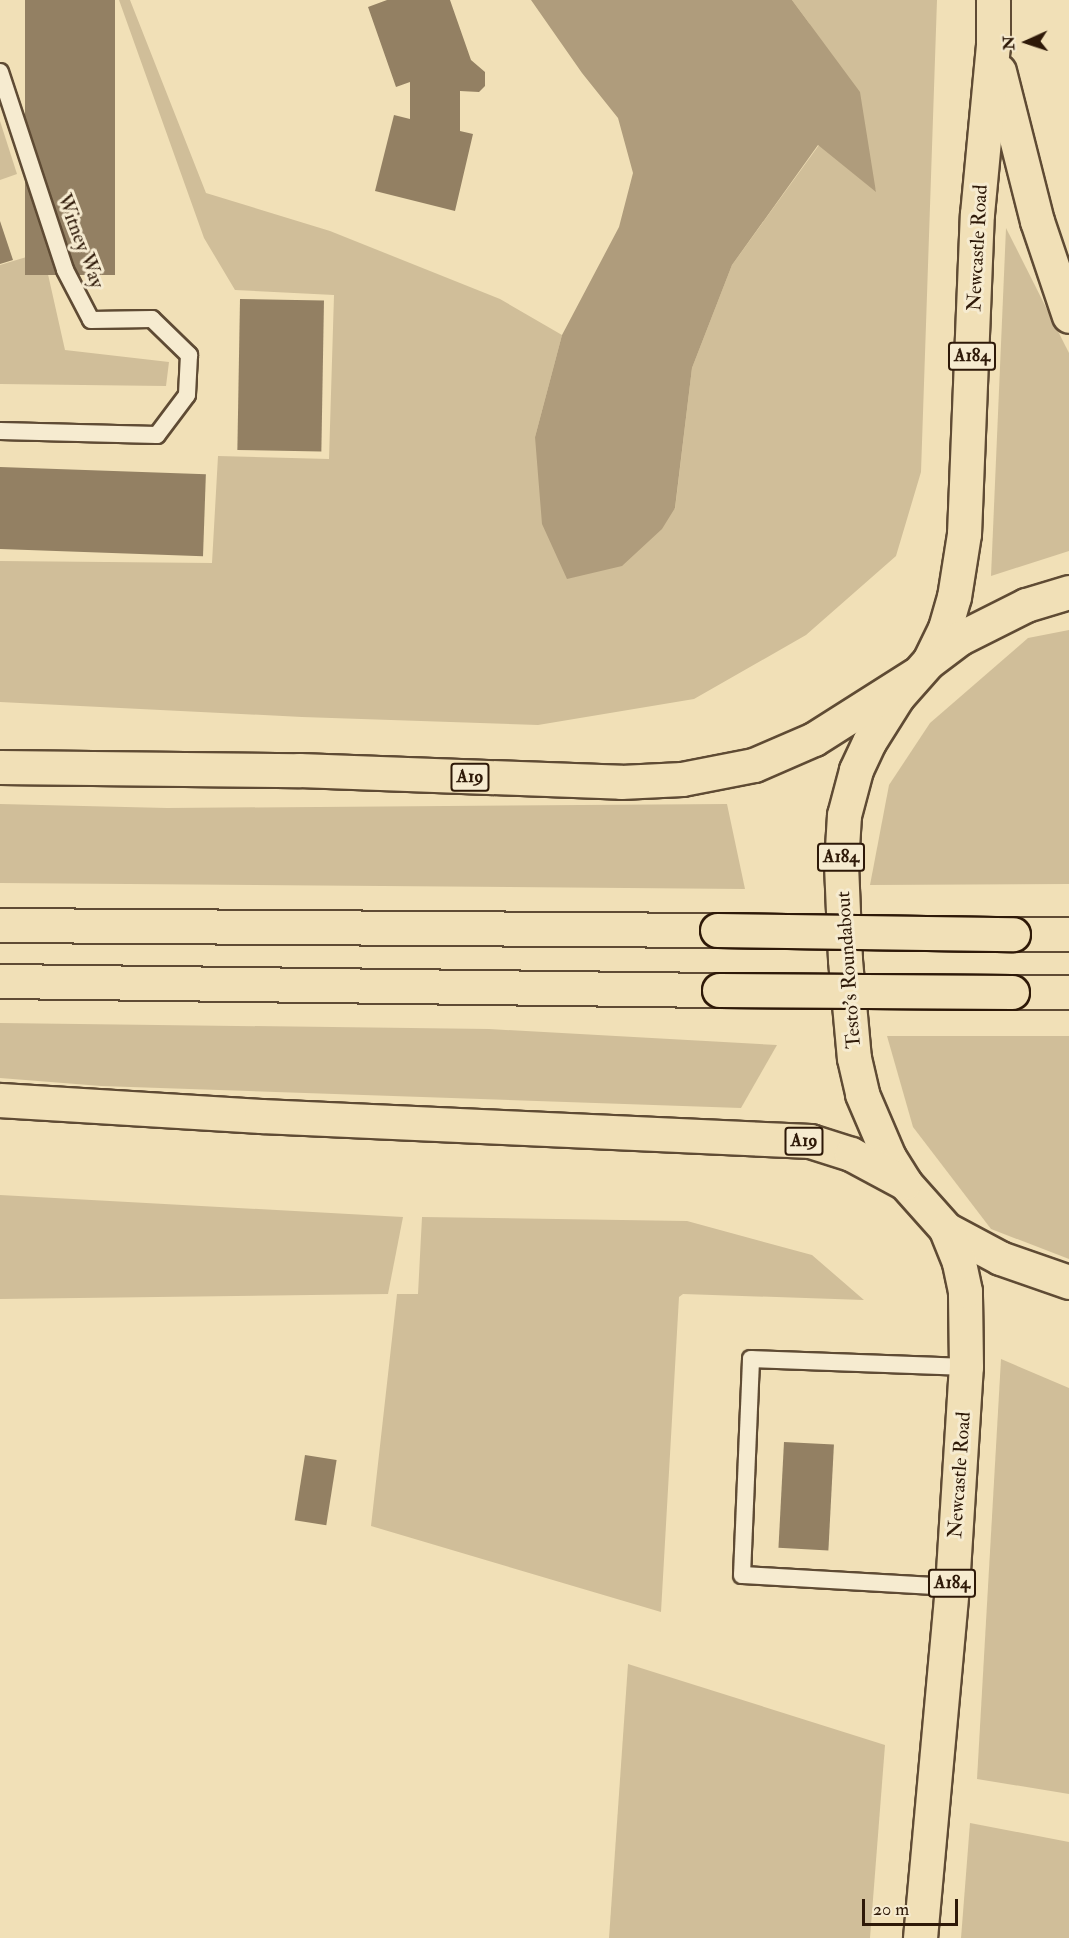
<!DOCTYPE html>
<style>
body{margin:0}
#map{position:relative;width:1069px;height:1938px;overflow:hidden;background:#f1e0b7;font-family:"IM FELL Double Pica",serif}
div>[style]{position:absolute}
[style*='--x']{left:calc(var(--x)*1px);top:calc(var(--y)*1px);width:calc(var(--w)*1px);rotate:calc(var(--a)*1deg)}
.green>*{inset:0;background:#d0be99}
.water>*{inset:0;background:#af9c7c}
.building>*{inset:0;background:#938063;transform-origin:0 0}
.roads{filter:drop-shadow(2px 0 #5f4b34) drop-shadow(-2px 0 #5f4b34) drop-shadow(0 2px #5f4b34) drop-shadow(0 -2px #5f4b34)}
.service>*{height:16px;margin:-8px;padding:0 8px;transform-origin:8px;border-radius:8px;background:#f6ebd0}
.primary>*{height:33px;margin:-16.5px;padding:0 16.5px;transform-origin:16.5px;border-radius:16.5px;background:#f1e0b7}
.trunk>*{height:33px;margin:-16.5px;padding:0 16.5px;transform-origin:16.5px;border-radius:16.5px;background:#f1e0b7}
.bridges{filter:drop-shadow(2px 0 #2e1908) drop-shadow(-2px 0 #2e1908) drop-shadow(0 2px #2e1908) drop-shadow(0 -2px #2e1908)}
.trunk-bridge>*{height:33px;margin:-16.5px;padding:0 16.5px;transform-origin:16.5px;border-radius:16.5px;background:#f1e0b7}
span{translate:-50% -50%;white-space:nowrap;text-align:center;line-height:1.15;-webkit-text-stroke:6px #f6ebd0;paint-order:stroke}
.shield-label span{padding:2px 4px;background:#f6ebd0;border:2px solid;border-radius:4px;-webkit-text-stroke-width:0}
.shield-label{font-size:18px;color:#2e1908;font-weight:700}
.street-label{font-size:20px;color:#2e1908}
.north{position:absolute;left:997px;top:12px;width:60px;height:60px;-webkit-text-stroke:4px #f6ebd0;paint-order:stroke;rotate:267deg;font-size:16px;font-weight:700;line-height:24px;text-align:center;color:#2e1908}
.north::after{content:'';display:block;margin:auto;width:21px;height:27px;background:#2e1908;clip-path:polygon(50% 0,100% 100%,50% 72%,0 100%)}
.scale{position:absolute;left:862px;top:1899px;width:96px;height:27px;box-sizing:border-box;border:3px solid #2e1908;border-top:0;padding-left:8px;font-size:18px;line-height:21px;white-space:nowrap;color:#2e1908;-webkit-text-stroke:4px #f6ebd0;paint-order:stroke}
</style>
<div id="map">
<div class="green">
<div style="clip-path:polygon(119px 0,130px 0,206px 193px,330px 231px,500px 299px,562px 335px,535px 437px,675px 509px,692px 368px,732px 265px,819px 145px,876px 191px,809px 23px,792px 0,937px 0,921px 472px,896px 556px,806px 635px,694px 699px,538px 725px,302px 717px,0 702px,0 561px,212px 563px,218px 456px,329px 459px,334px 295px,235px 290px,204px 238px)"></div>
<div style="clip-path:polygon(0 121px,17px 174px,0 180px)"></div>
<div style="clip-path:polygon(1006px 228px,1069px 353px,1069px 551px,991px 576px)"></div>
<div style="clip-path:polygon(43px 252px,65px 350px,169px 362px,166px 386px,0 384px,0 265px)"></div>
<div style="clip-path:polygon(1069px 630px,1069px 884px,870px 885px,889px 785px,930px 723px,1028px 638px)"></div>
<div style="clip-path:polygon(0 804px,167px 808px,727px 804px,745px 889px,0 883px)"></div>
<div style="clip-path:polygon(0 1023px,489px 1029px,777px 1045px,741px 1108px,101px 1086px,0 1078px)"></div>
<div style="clip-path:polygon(887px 1036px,1069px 1036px,1069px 1259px,991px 1229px,913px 1127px)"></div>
<div style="clip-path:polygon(0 1195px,403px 1217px,388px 1294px,0 1299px)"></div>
<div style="clip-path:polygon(422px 1217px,687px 1221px,812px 1255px,864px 1300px,683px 1294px,679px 1297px,661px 1612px,371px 1526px,397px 1294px,418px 1294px)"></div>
<div style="clip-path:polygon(1001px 1359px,1069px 1388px,1069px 1794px,977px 1779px)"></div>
<div style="clip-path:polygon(628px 1664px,885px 1745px,870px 1938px,609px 1938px)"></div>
<div style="clip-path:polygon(970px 1823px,1069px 1842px,1069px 1938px,961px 1938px)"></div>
</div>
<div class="water">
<div style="clip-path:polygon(531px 0,792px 0,860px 92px,876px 192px,818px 145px,732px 265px,692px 368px,675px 508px,662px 529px,622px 566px,567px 579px,542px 524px,535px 437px,562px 335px,619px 227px,633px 173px,618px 118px,582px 73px)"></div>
</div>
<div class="building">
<div style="left:25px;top:0;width:90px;height:275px"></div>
<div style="clip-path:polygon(387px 0,450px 0,471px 60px,485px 72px,485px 86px,479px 92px,460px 91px,460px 131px,473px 134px,455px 211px,375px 191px,394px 115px,410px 119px,410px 82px,396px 87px,368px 7px)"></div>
<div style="clip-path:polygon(0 221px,13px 260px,0 264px)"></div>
<div style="left:240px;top:299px;width:84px;height:151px;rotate:1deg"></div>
<div style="left:0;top:467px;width:206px;height:82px;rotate:2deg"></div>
<div style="left:784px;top:1442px;width:50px;height:106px;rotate:3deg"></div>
<div style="left:305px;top:1455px;width:32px;height:66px;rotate:9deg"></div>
</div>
<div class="roads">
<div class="service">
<div style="--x:0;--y:72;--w:208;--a:71.8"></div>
<div style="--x:65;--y:270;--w:56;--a:62.5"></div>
<div style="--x:91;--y:320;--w:61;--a:-0.9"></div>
<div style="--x:152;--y:319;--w:52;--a:44.2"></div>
<div style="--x:189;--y:355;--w:40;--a:92.9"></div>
<div style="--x:187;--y:395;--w:50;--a:126.9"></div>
<div style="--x:157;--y:435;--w:157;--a:-178.5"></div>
<div style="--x:952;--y:1587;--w:210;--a:-176.7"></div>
<div style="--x:742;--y:1575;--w:216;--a:-87.6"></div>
<div style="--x:751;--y:1359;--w:215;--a:2.1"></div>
</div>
<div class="primary">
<div style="--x:999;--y:71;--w:155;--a:75.8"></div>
<div style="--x:1037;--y:221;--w:100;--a:71.4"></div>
<div style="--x:929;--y:661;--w:37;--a:-64"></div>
<div style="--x:945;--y:628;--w:32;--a:-74"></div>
<div style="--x:954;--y:597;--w:64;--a:-81"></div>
<div style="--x:964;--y:534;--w:320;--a:-87.7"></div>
<div style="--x:977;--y:214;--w:169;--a:-84.6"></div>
<div style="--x:993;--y:46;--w:46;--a:-90"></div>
</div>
<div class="trunk">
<div style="--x:1069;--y:592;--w:45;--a:163.2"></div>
<div style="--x:1026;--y:605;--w:74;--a:153.4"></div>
<div style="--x:960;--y:638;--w:39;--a:143"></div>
<div style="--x:929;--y:661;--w:47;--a:131.5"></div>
<div style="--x:898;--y:696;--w:54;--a:122.2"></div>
<div style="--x:869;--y:742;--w:31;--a:115"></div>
<div style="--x:856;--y:770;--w:47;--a:104.9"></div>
<div style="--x:844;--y:815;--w:49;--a:93.5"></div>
<div style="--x:841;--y:864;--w:96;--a:87.6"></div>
<div style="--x:845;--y:960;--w:98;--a:84.8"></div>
<div style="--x:854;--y:1058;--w:37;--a:77"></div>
<div style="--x:862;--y:1094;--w:69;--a:66.8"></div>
<div style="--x:889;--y:1157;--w:31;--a:58"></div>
<div style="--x:905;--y:1183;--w:62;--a:48.3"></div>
<div style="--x:946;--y:1229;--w:61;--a:28.2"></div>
<div style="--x:1000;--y:1258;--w:73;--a:19.2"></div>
<div style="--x:0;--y:767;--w:299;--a:0.6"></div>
<div style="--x:299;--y:770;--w:322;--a:2.1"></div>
<div style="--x:621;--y:782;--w:61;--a:-2.8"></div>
<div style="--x:682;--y:779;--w:73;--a:-11"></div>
<div style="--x:754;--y:765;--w:65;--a:-23.4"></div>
<div style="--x:814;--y:739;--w:120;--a:-32.4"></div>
<div style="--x:0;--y:925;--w:717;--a:0.4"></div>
<div style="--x:1013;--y:934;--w:56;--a:0"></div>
<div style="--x:0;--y:981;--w:719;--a:0.72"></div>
<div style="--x:1012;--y:992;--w:57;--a:0"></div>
<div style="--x:0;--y:1100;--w:261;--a:3.5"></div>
<div style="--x:261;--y:1116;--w:550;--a:2.61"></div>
<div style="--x:810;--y:1141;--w:43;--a:17.6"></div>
<div style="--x:851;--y:1154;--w:61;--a:28.2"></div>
<div style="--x:920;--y:1938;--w:352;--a:-84.8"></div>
<div style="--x:952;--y:1587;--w:220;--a:-86.4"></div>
<div style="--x:966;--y:1367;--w:76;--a:-90.8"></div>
<div style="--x:965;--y:1291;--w:30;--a:-102"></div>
<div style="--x:959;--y:1262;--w:35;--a:-112"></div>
</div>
</div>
<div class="bridges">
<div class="trunk-bridge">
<div style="--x:717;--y:930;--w:296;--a:0.8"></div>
<div style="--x:719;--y:990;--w:293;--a:0.4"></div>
</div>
</div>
<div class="shield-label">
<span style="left:972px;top:356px">A184</span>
<span style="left:470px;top:777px">A19</span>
<span style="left:841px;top:857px">A184</span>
<span style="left:804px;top:1141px">A19</span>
<span style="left:952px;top:1583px">A184</span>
</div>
<div class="street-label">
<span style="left:81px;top:241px;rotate:69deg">Witney Way</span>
<span style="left:977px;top:248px;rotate:-87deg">Newcastle Road</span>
<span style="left:848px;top:970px;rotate:-94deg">Testo's Roundabout</span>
<span style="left:959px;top:1475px;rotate:-86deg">Newcastle Road</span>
</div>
<div class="north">N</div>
<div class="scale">20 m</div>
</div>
